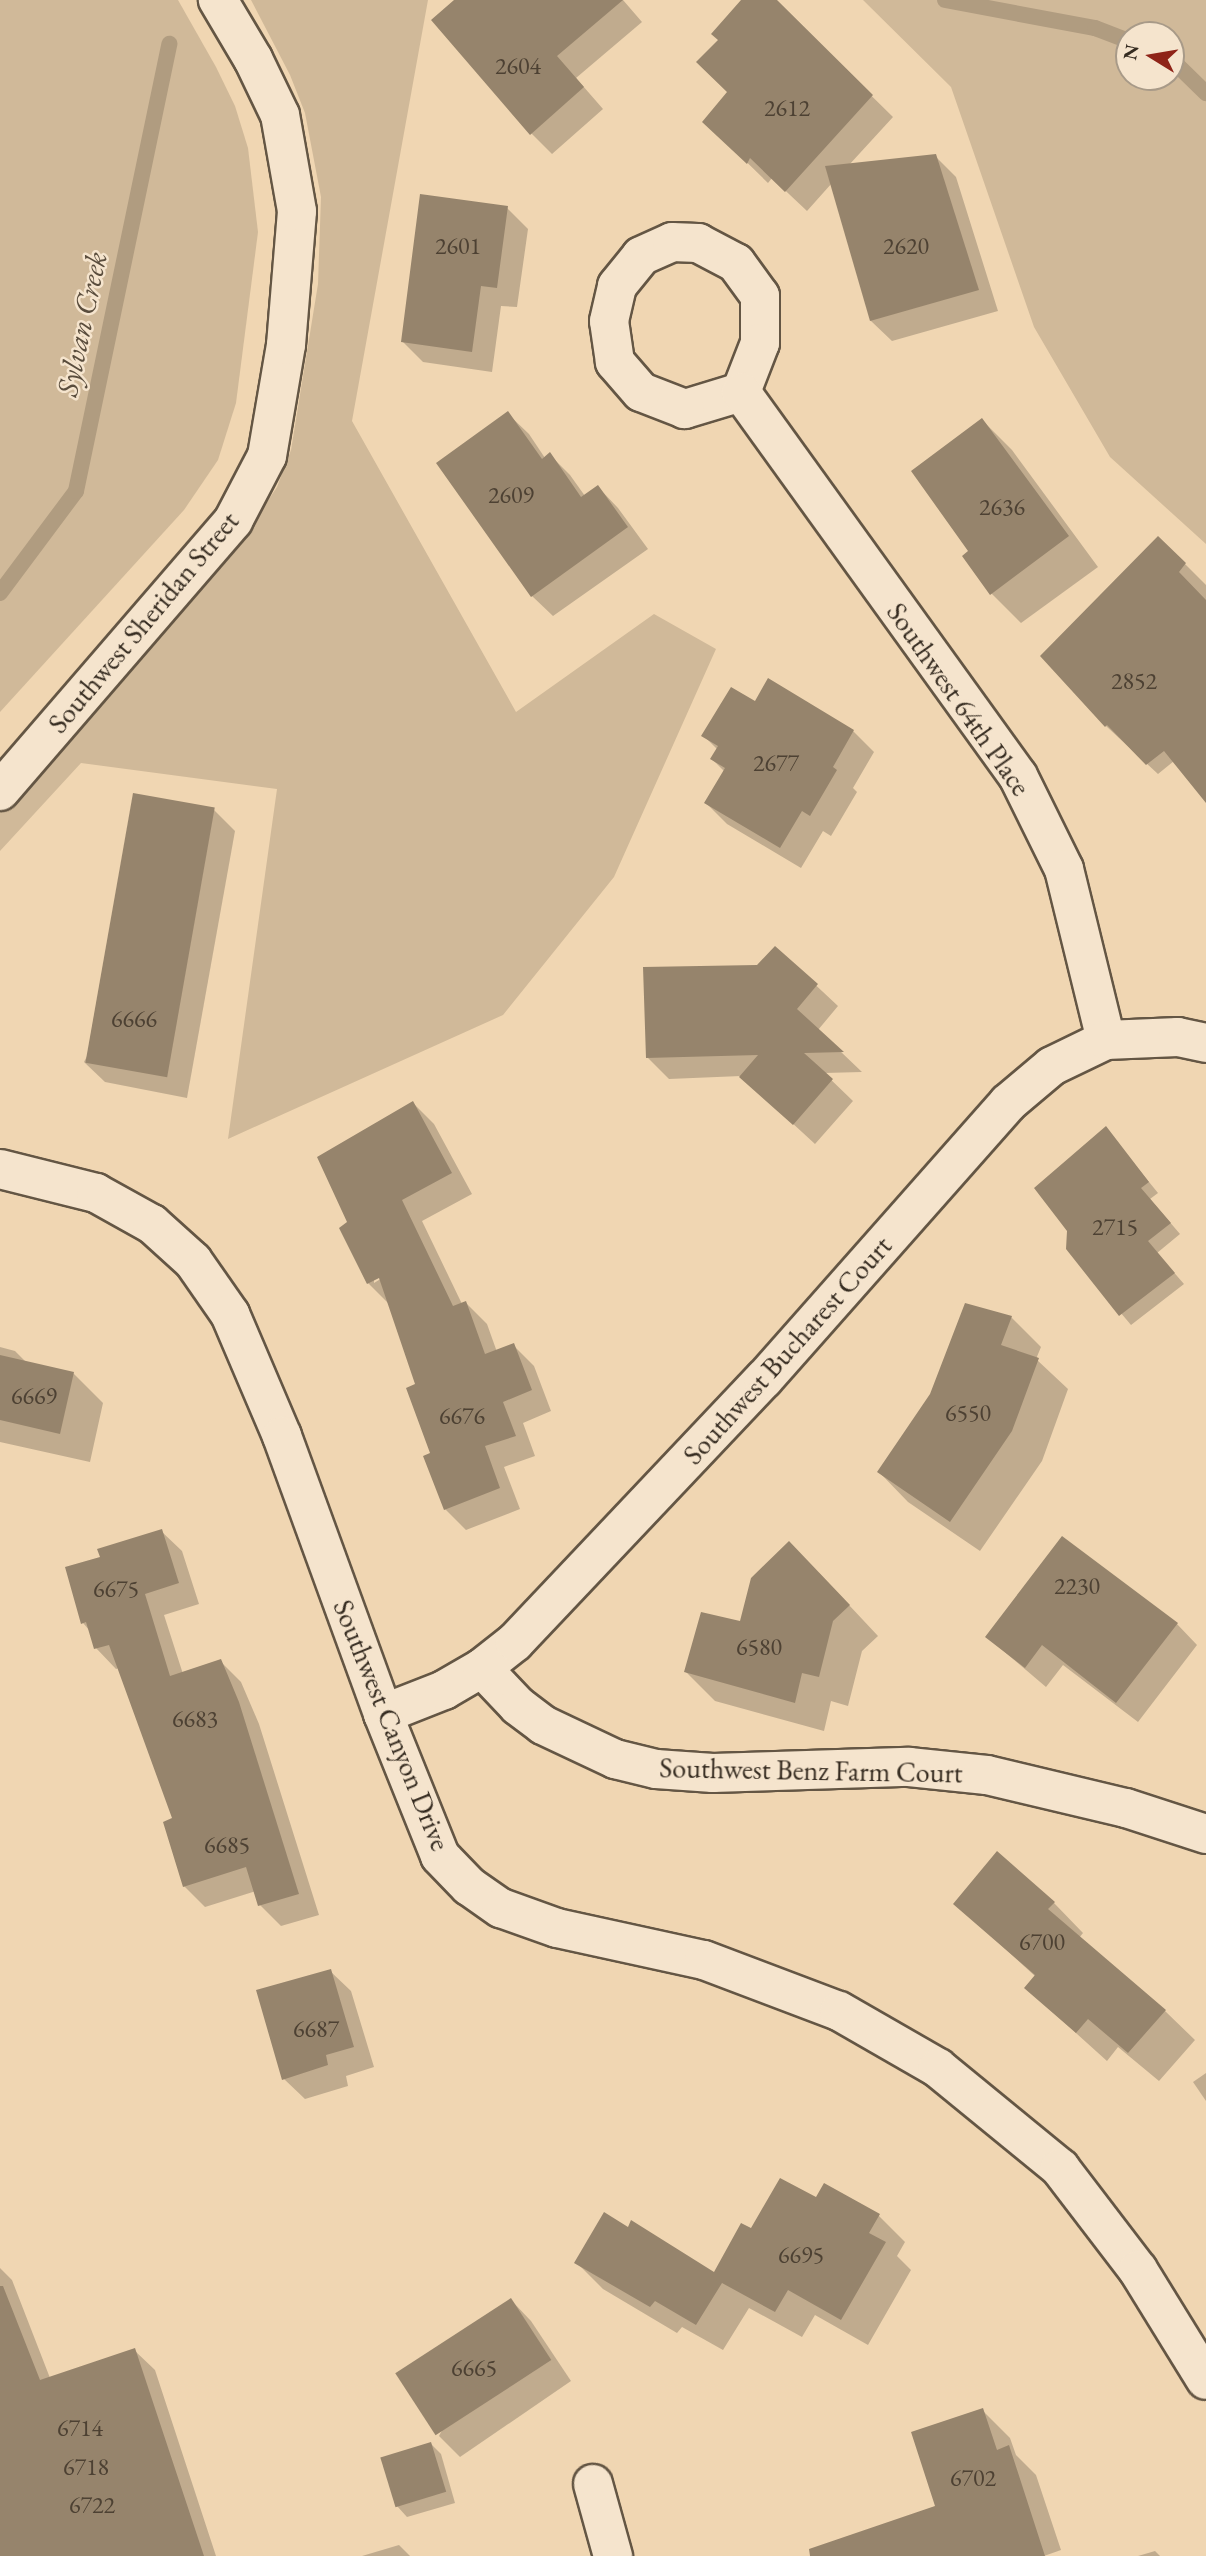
<!DOCTYPE html>
<style>
body{margin:0}
#map{position:relative;width:1206px;height:2556px;overflow:hidden;background:#f0d6b2;font-family:"EB Garamond",serif}
div>[style]{position:absolute}
[style*='--x']{left:calc(var(--x)*1px);top:calc(var(--y)*1px);width:calc(var(--w)*1px);rotate:calc(var(--a)*1deg)}
.green>*{inset:0;background:#d0b999}
.shadow>*{inset:0;background:#0003}
.stream>*{height:16px;margin:-8px;padding:0 8px;transform-origin:8px;border-radius:8px;background:#b09c80}
.building>*{inset:0;background:#96846c;transform-origin:0 0}
.roads{filter:drop-shadow(2px 0 #645644) drop-shadow(-2px 0 #645644) drop-shadow(0 2px #645644) drop-shadow(0 -2px #645644)}
.minor>*{height:38px;margin:-19px;padding:0 19px;transform-origin:19px;border-radius:19px;background:#f5e4cd}
span{translate:-50% -50%;white-space:nowrap;text-align:center;line-height:1.15;-webkit-text-stroke:5px #f5e4cd;paint-order:stroke}
.number-label{font-size:24px;color:#4d4133}
.number-label span{-webkit-text-stroke-width:0}
.street-label{font-size:28px;color:#352b20}
.water-label{font-size:30px;color:#5a4d3d;font-style:italic}
.north{position:absolute;left:1115px;top:21px;width:70px;height:70px;box-sizing:border-box;background:#f5e4cd;border:2px solid #a89a88;border-radius:50%;rotate:281deg;font-size:19px;font-weight:700;line-height:28px;text-align:center;color:#352b20}
.north::after{content:'';display:block;margin:auto;width:24px;height:32px;background:#8f2418;clip-path:polygon(50% 0,100% 100%,50% 72%,0 100%)}
</style>
<div id="map">
<div class="green">
<div style="clip-path:polygon(0 0,178px 0,216px 67px,235px 106px,248px 148px,258px 232px,236px 403px,218px 460px,184px 510px,0 712px)"></div>
<div style="clip-path:polygon(251px 0,428px 0,352px 421px,516px 712px,654px 614px,716px 649px,614px 877px,503px 1015px,228px 1139px,277px 789px,81px 763px,0 851px,0 808px,235px 550px,277px 487px,291px 450px,318px 284px,321px 197px,305px 113px,290px 75px)"></div>
<div style="clip-path:polygon(evenodd,863px 0,1206px 0,1206px 544px,1110px 457px,1034px 327px,951px 87px,863px 0,1171px 35px,1171px 77px,1129px 77px,1129px 35px,1171px 35px)"></div>
</div>
<div class="shadow">
<div style="clip-path:polygon(457px 0,623px 0,642px 22px,576px 78px,603px 109px,552px 154px,531px 133px)"></div>
<div style="clip-path:polygon(743px 0,774px 0,893px 117px,849px 165px,935px 156px,956px 177px,998px 311px,892px 341px,871px 321px,832px 183px,807px 211px,772px 178px,768px 183px,726px 142px,729px 92px,720px 41px)"></div>
<div style="clip-path:polygon(507px 208px,528px 229px,517px 307px,501px 306px,492px 372px,423px 362px,402px 341px)"></div>
<div style="clip-path:polygon(508px 414px,529px 434px,545px 458px,550px 455px,570px 475px,585px 496px,598px 487px,618px 508px,648px 549px,553px 616px,532px 596px)"></div>
<div style="clip-path:polygon(982px 420px,1012px 450px,1098px 567px,1021px 623px,992px 594px,964px 556px,971px 552px)"></div>
<div style="clip-path:polygon(1159px 538px,1206px 585px,1206px 780px,1174px 761px,1158px 774px,1106px 726px,1042px 656px)"></div>
<div style="clip-path:polygon(755px 703px,853px 731px,874px 752px,853px 788px,857px 792px,831px 836px,823px 831px,801px 868px,727px 824px,706px 803px,725px 772px,712px 759px,718px 750px,703px 735px)"></div>
<div style="clip-path:polygon(214px 810px,235px 831px,187px 1098px,105px 1082px,84px 1062px)"></div>
<div style="clip-path:polygon(776px 948px,838px 1006px,818px 1030px,862px 1072px,824px 1073px,853px 1101px,815px 1144px,741px 1076px,669px 1079px,648px 1058px,758px 967px)"></div>
<div style="clip-path:polygon(evenodd,413px 1103px,434px 1124px,472px 1194px,422px 1221px,462px 1304px,466px 1303px,487px 1324px,497px 1352px,513px 1345px,534px 1366px,551px 1411px,523px 1423px,535px 1456px,504px 1467px,520px 1509px,466px 1530px,445px 1509px,417px 1385px,390px 1305px,368px 1283px,341px 1228px,349px 1223px,413px 1103px,387px 1275px,374px 1283px,374px 1279px,387px 1275px)"></div>
<div style="clip-path:polygon(1106px 1129px,1158px 1193px,1150px 1199px,1180px 1234px,1157px 1253px,1184px 1284px,1131px 1325px,1067px 1249px)"></div>
<div style="clip-path:polygon(1011px 1317px,1041px 1347px,1036px 1359px,1068px 1389px,1042px 1461px,980px 1551px,908px 1502px,879px 1472px)"></div>
<div style="clip-path:polygon(0 1347px,15px 1351px,27px 1363px,73px 1373px,103px 1403px,90px 1462px,0 1442px)"></div>
<div style="clip-path:polygon(161px 1531px,182px 1551px,199px 1604px,164px 1615px,183px 1674px,220px 1661px,241px 1682px,259px 1724px,319px 1915px,281px 1926px,260px 1905px,256px 1891px,205px 1907px,184px 1886px,174px 1819px,119px 1668px,116px 1669px,96px 1648px,90px 1631px,83px 1623px,102px 1558px)"></div>
<div style="clip-path:polygon(819px 1573px,878px 1636px,862px 1651px,848px 1706px,831px 1701px,824px 1731px,715px 1701px,686px 1672px,741px 1623px)"></div>
<div style="clip-path:polygon(1177px 1624px,1197px 1645px,1138px 1722px,1063px 1665px,1046px 1687px,987px 1637px)"></div>
<div style="clip-path:polygon(955px 1903px,1054px 1903px,1083px 1933px,1079px 1938px,1165px 2011px,1195px 2040px,1159px 2081px,1118px 2047px,1107px 2061px,1026px 1988px,1036px 1977px)"></div>
<div style="clip-path:polygon(330px 1971px,351px 1991px,374px 2067px,346px 2076px,348px 2086px,305px 2099px,284px 2079px)"></div>
<div style="clip-path:polygon(1206px 2073px,1206px 2101px,1193px 2082px)"></div>
<div style="clip-path:polygon(816px 2200px,879px 2216px,905px 2242px,897px 2256px,911px 2270px,868px 2345px,815px 2315px,802px 2337px,749px 2308px,723px 2350px,682px 2327px,677px 2333px,603px 2289px,577px 2263px,629px 2229px,715px 2274px,752px 2231px)"></div>
<div style="clip-path:polygon(0 2268px,12px 2280px,50px 2378px,134px 2350px,155px 2370px,216px 2556px,0 2556px)"></div>
<div style="clip-path:polygon(511px 2300px,531px 2321px,571px 2381px,460px 2457px,439px 2436px)"></div>
<div style="clip-path:polygon(982px 2410px,1010px 2438px,1016px 2455px,1036px 2475px,1061px 2550px,1044px 2556px,874px 2556px,937px 2507px)"></div>
<div style="clip-path:polygon(431px 2444px,441px 2454px,455px 2503px,407px 2517px,397px 2506px)"></div>
<div style="clip-path:polygon(399px 2545px,410px 2556px,362px 2556px)"></div>
<div style="clip-path:polygon(1155px 2551px,1160px 2556px,1138px 2556px)"></div>
</div>
<div class="stream">
<div style="--x:945;--y:0;--w:153;--a:10.6"></div>
<div style="--x:1095;--y:28;--w:36;--a:21"></div>
<div style="--x:1171;--y:59;--w:49;--a:44.2"></div>
<div style="--x:0;--y:593;--w:127;--a:-53.3"></div>
<div style="--x:76;--y:491;--w:457;--a:-78.2"></div>
</div>
<div class="building">
<div style="clip-path:polygon(454px 0,623px 0,557px 56px,584px 87px,530px 135px,431px 20px)"></div>
<div style="clip-path:polygon(741px 0,777px 0,873px 95px,785px 192px,750px 158px,747px 164px,702px 122px,727px 92px,696px 62px,718px 40px,711px 34px)"></div>
<div style="clip-path:polygon(936px 154px,979px 290px,870px 321px,825px 166px)"></div>
<div style="clip-path:polygon(420px 194px,508px 206px,497px 288px,481px 286px,472px 352px,401px 342px)"></div>
<div style="clip-path:polygon(508px 411px,542px 459px,550px 452px,581px 497px,598px 485px,628px 527px,531px 597px,436px 463px)"></div>
<div style="clip-path:polygon(982px 418px,1069px 536px,990px 595px,962px 556px,968px 551px,911px 471px)"></div>
<div style="clip-path:polygon(1158px 536px,1186px 563px,1179px 572px,1206px 600px,1206px 803px,1164px 751px,1146px 765px,1107px 725px,1105px 727px,1040px 656px)"></div>
<div style="clip-path:polygon(768px 678px,854px 730px,833px 767px,837px 770px,810px 816px,802px 811px,780px 848px,704px 803px,725px 768px,710px 759px,718px 746px,701px 736px,731px 687px,755px 701px)"></div>
<div style="left:133px;top:793px;width:83px;height:274px;rotate:10deg"></div>
<div style="clip-path:polygon(775px 946px,818px 984px,797px 1009px,844px 1052px,804px 1053px,833px 1079px,793px 1125px,739px 1077px,758px 1055px,646px 1058px,643px 967px,757px 965px)"></div>
<div style="clip-path:polygon(413px 1101px,452px 1173px,402px 1200px,453px 1306px,466px 1301px,485px 1354px,514px 1343px,532px 1390px,503px 1402px,516px 1436px,485px 1446px,500px 1488px,444px 1510px,423px 1456px,430px 1453px,406px 1388px,415px 1384px,379px 1278px,367px 1284px,339px 1228px,347px 1222px,317px 1157px)"></div>
<div style="clip-path:polygon(1106px 1126px,1149px 1182px,1141px 1188px,1171px 1223px,1148px 1241px,1175px 1273px,1119px 1316px,1066px 1249px,1067px 1231px,1034px 1188px)"></div>
<div style="clip-path:polygon(965px 1303px,1012px 1316px,1001px 1345px,1039px 1358px,1012px 1431px,950px 1522px,877px 1472px,930px 1394px)"></div>
<div style="clip-path:polygon(0 1355px,74px 1372px,60px 1434px,0 1420px)"></div>
<div style="clip-path:polygon(162px 1529px,179px 1583px,145px 1594px,170px 1676px,221px 1659px,239px 1702px,299px 1894px,258px 1906px,246px 1867px,183px 1887px,163px 1822px,172px 1818px,109px 1645px,94px 1649px,86px 1622px,81px 1624px,65px 1567px,100px 1557px,97px 1549px)"></div>
<div style="clip-path:polygon(1062px 1536px,1178px 1623px,1116px 1703px,1042px 1645px,1025px 1668px,985px 1637px)"></div>
<div style="clip-path:polygon(789px 1541px,850px 1605px,833px 1621px,819px 1677px,802px 1673px,795px 1703px,684px 1672px,701px 1612px,740px 1621px,751px 1578px)"></div>
<div style="clip-path:polygon(997px 1851px,1055px 1902px,1048px 1909px,1166px 2010px,1128px 2053px,1088px 2019px,1076px 2033px,1024px 1988px,1035px 1975px,953px 1904px)"></div>
<div style="clip-path:polygon(331px 1969px,354px 2047px,326px 2055px,328px 2065px,282px 2080px,256px 1990px)"></div>
<div style="clip-path:polygon(780px 2178px,816px 2197px,824px 2183px,880px 2214px,869px 2233px,886px 2242px,841px 2320px,788px 2290px,775px 2312px,722px 2283px,696px 2325px,655px 2301px,650px 2307px,574px 2263px,604px 2212px,628px 2227px,631px 2220px,714px 2272px,741px 2223px,751px 2228px)"></div>
<div style="clip-path:polygon(0 2286px,3px 2286px,40px 2380px,135px 2348px,204px 2556px,0 2556px)"></div>
<div style="left:511px;top:2298px;width:74px;height:138px;rotate:57deg"></div>
<div style="clip-path:polygon(983px 2408px,997px 2450px,1009px 2445px,1045px 2556px,810px 2556px,809px 2549px,935px 2506px,911px 2432px)"></div>
<div style="left:431px;top:2442px;width:52px;height:53px;rotate:73deg"></div>
</div>
<div class="roads">
<div class="minor">
<div style="--x:741;--y:392;--w:59;--a:163.1"></div>
<div style="--x:685;--y:409;--w:47;--a:-158.9"></div>
<div style="--x:641;--y:392;--w:40;--a:-131"></div>
<div style="--x:615;--y:362;--w:41;--a:-98.3"></div>
<div style="--x:609;--y:321;--w:36;--a:-77"></div>
<div style="--x:617;--y:286;--w:38;--a:-51"></div>
<div style="--x:641;--y:256;--w:34;--a:-24"></div>
<div style="--x:672;--y:242;--w:26;--a:2"></div>
<div style="--x:698;--y:243;--w:43;--a:27.8"></div>
<div style="--x:736;--y:263;--w:41;--a:54"></div>
<div style="--x:760;--y:296;--w:47;--a:90"></div>
<div style="--x:760;--y:343;--w:53;--a:111.2"></div>
<div style="--x:741;--y:392;--w:473;--a:54.2"></div>
<div style="--x:1018;--y:776;--w:104;--a:63.7"></div>
<div style="--x:1064;--y:869;--w:176;--a:76.2"></div>
<div style="--x:0;--y:791;--w:357;--a:-49.2"></div>
<div style="--x:233;--y:521;--w:73;--a:-62.4"></div>
<div style="--x:267;--y:456;--w:113;--a:-80.3"></div>
<div style="--x:286;--y:345;--w:134;--a:-85.3"></div>
<div style="--x:297;--y:211;--w:97;--a:-100"></div>
<div style="--x:280;--y:115;--w:62;--a:-115.7"></div>
<div style="--x:253;--y:59;--w:69;--a:-120.7"></div>
<div style="--x:0;--y:1169;--w:99;--a:14"></div>
<div style="--x:96;--y:1193;--w:64;--a:29"></div>
<div style="--x:152;--y:1224;--w:55;--a:42.1"></div>
<div style="--x:193;--y:1261;--w:65;--a:55.1"></div>
<div style="--x:230;--y:1314;--w:133;--a:66.9"></div>
<div style="--x:282;--y:1436;--w:296;--a:70"></div>
<div style="--x:383;--y:1714;--w:153;--a:68.1"></div>
<div style="--x:440;--y:1856;--w:42;--a:46"></div>
<div style="--x:469;--y:1886;--w:39;--a:35"></div>
<div style="--x:501;--y:1908;--w:59;--a:19.7"></div>
<div style="--x:557;--y:1928;--w:150;--a:12.3"></div>
<div style="--x:704;--y:1960;--w:144;--a:20.7"></div>
<div style="--x:839;--y:2011;--w:114;--a:29.9"></div>
<div style="--x:938;--y:2068;--w:158;--a:39.3"></div>
<div style="--x:1060;--y:2168;--w:128;--a:52.6"></div>
<div style="--x:1138;--y:2270;--w:129;--a:58.3"></div>
<div style="--x:482;--y:1668;--w:52;--a:46.5"></div>
<div style="--x:518;--y:1706;--w:31;--a:37"></div>
<div style="--x:543;--y:1725;--w:80;--a:25.3"></div>
<div style="--x:615;--y:1759;--w:42;--a:13.7"></div>
<div style="--x:656;--y:1769;--w:57;--a:4"></div>
<div style="--x:713;--y:1773;--w:196;--a:-1.8"></div>
<div style="--x:909;--y:1767;--w:78;--a:5.9"></div>
<div style="--x:987;--y:1775;--w:143;--a:13.4"></div>
<div style="--x:1126;--y:1808;--w:84;--a:18"></div>
<div style="--x:383;--y:1714;--w:66;--a:-21.5"></div>
<div style="--x:444;--y:1690;--w:44;--a:-30.1"></div>
<div style="--x:482;--y:1668;--w:42;--a:-38.2"></div>
<div style="--x:515;--y:1642;--w:362;--a:-46.6"></div>
<div style="--x:764;--y:1379;--w:368;--a:-48.5"></div>
<div style="--x:1008;--y:1103;--w:57;--a:-40.1"></div>
<div style="--x:1052;--y:1066;--w:60;--a:-25.7"></div>
<div style="--x:1106;--y:1040;--w:72;--a:-2.4"></div>
<div style="--x:1178;--y:1037;--w:29;--a:12"></div>
<div style="--x:593;--y:2484;--w:75;--a:74.5"></div>
</div>
</div>
<div class="number-label">
<span style="left:518px;top:66px">2604</span>
<span style="left:787px;top:108px">2612</span>
<span style="left:458px;top:246px">2601</span>
<span style="left:906px;top:246px">2620</span>
<span style="left:511px;top:495px">2609</span>
<span style="left:1002px;top:507px">2636</span>
<span style="left:1134px;top:681px">2852</span>
<span style="left:776px;top:763px">2677</span>
<span style="left:134px;top:1019px">6666</span>
<span style="left:1115px;top:1227px">2715</span>
<span style="left:34px;top:1396px">6669</span>
<span style="left:968px;top:1413px">6550</span>
<span style="left:462px;top:1416px">6676</span>
<span style="left:1077px;top:1586px">2230</span>
<span style="left:116px;top:1589px">6675</span>
<span style="left:759px;top:1647px">6580</span>
<span style="left:195px;top:1719px">6683</span>
<span style="left:227px;top:1845px">6685</span>
<span style="left:1042px;top:1942px">6700</span>
<span style="left:316px;top:2029px">6687</span>
<span style="left:801px;top:2255px">6695</span>
<span style="left:474px;top:2368px">6665</span>
<span style="left:80px;top:2428px">6714</span>
<span style="left:86px;top:2467px">6718</span>
<span style="left:973px;top:2478px">6702</span>
<span style="left:92px;top:2505px">6722</span>
</div>
<div class="street-label">
<span style="left:143px;top:622px;rotate:-50deg">Southwest Sheridan Street</span>
<span style="left:959px;top:699px;rotate:55deg">Southwest 64th Place</span>
<span style="left:787px;top:1350px;rotate:-48deg">Southwest Bucharest Court</span>
<span style="left:392px;top:1725px;rotate:68deg">Southwest Canyon Drive</span>
<span style="left:811px;top:1770px;rotate:1deg">Southwest Benz Farm Court</span>
</div>
<div class="water-label">
<span style="left:82px;top:324px;rotate:-78deg">Sylvan Creek</span>
</div>
<div class="north">N</div>
</div>
